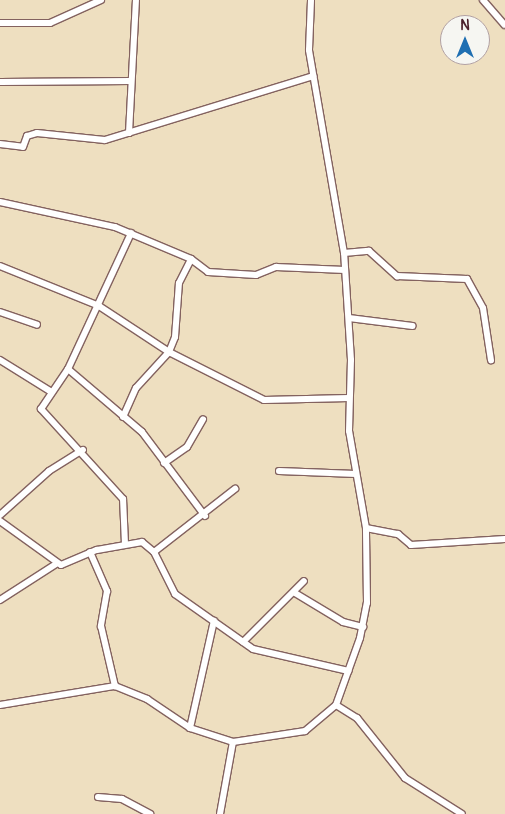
<!DOCTYPE html>
<style>
body{margin:0}
#map{position:relative;width:505px;height:814px;overflow:hidden;background:#eedfc0;font-family:Pangolin,sans-serif}
div>[style]{position:absolute}
[style*='--x']{left:calc(var(--x)*1px);top:calc(var(--y)*1px);width:calc(var(--w)*1px);rotate:calc(var(--a)*1deg)}
.roads{filter:drop-shadow(1px 0 #83625f) drop-shadow(-1px 0 #83625f) drop-shadow(0 1px #83625f) drop-shadow(0 -1px #83625f)}
.minor>*{height:6px;margin:-3px;padding:0 3px;transform-origin:3px;border-radius:3px;background:#fff}
span{translate:-50% -50%;white-space:nowrap;text-align:center;line-height:1.15;-webkit-text-stroke:4px #f6f6f2;paint-order:stroke}
.north{position:absolute;left:440px;top:15px;width:50px;height:50px;box-sizing:border-box;background:#f6f6f2;border:1px solid #b1a0a2;border-radius:50%;rotate:0deg;font-size:14px;font-weight:700;line-height:20px;text-align:center;color:#4a1f2b}
.north::after{content:'';display:block;margin:auto;width:18px;height:22px;background:#1f6fb2;clip-path:polygon(50% 0,100% 100%,50% 72%,0 100%)}
</style>
<div id="map">
<div class="roads">
<div class="minor">
<div style="--x:483;--y:0;--w:33;--a:49"></div>
<div style="--x:0;--y:23;--w:50;--a:0"></div>
<div style="--x:50;--y:23;--w:56;--a:-24.3"></div>
<div style="--x:0;--y:82;--w:131;--a:-0.4"></div>
<div style="--x:129;--y:133;--w:133;--a:-87"></div>
<div style="--x:0;--y:144;--w:23;--a:7"></div>
<div style="--x:23;--y:147;--w:12;--a:-70"></div>
<div style="--x:27;--y:136;--w:10;--a:-17"></div>
<div style="--x:37;--y:133;--w:68;--a:5.9"></div>
<div style="--x:105;--y:140;--w:218;--a:-17.1"></div>
<div style="--x:0;--y:202;--w:118;--a:12.3"></div>
<div style="--x:115;--y:227;--w:82;--a:22.8"></div>
<div style="--x:191;--y:259;--w:21;--a:37"></div>
<div style="--x:208;--y:272;--w:48;--a:3.6"></div>
<div style="--x:256;--y:275;--w:22;--a:-22"></div>
<div style="--x:276;--y:267;--w:69;--a:2.5"></div>
<div style="--x:344;--y:253;--w:25;--a:-5"></div>
<div style="--x:369;--y:251;--w:38;--a:42"></div>
<div style="--x:397;--y:276;--w:70;--a:2.5"></div>
<div style="--x:467;--y:279;--w:33;--a:61"></div>
<div style="--x:483;--y:308;--w:53;--a:81.3"></div>
<div style="--x:0;--y:266;--w:107;--a:22"></div>
<div style="--x:99;--y:306;--w:84;--a:33.3"></div>
<div style="--x:169;--y:352;--w:106;--a:26.8"></div>
<div style="--x:264;--y:400;--w:85;--a:-1.3"></div>
<div style="--x:0;--y:312;--w:39;--a:19"></div>
<div style="--x:349;--y:318;--w:64;--a:7.2"></div>
<div style="--x:0;--y:360;--w:59;--a:31.8"></div>
<div style="--x:68;--y:369;--w:97;--a:40.4"></div>
<div style="--x:142;--y:432;--w:105;--a:53.1"></div>
<div style="--x:123;--y:417;--w:32;--a:-66"></div>
<div style="--x:136;--y:388;--w:49;--a:-47.5"></div>
<div style="--x:169;--y:352;--w:16;--a:-68"></div>
<div style="--x:175;--y:337;--w:54;--a:-85.8"></div>
<div style="--x:179;--y:283;--w:27;--a:-63"></div>
<div style="--x:164;--y:463;--w:28;--a:-35"></div>
<div style="--x:187;--y:447;--w:32;--a:-60"></div>
<div style="--x:279;--y:471;--w:77;--a:2.2"></div>
<div style="--x:0;--y:515;--w:66;--a:-41.9"></div>
<div style="--x:49;--y:471;--w:40;--a:-32"></div>
<div style="--x:0;--y:521;--w:75;--a:35.8"></div>
<div style="--x:61;--y:565;--w:39;--a:-23"></div>
<div style="--x:97;--y:550;--w:46;--a:-10.1"></div>
<div style="--x:142;--y:542;--w:16;--a:40"></div>
<div style="--x:154;--y:552;--w:47;--a:63.4"></div>
<div style="--x:175;--y:594;--w:95;--a:35.2"></div>
<div style="--x:253;--y:649;--w:98;--a:13"></div>
<div style="--x:366;--y:528;--w:33;--a:11"></div>
<div style="--x:398;--y:534;--w:17;--a:40"></div>
<div style="--x:411;--y:545;--w:94;--a:-3.7"></div>
<div style="--x:125;--y:544;--w:45;--a:-92.5"></div>
<div style="--x:123;--y:499;--w:122;--a:-132.3"></div>
<div style="--x:41;--y:409;--w:48;--a:-56"></div>
<div style="--x:68;--y:369;--w:150;--a:-65.1"></div>
<div style="--x:90;--y:552;--w:43;--a:66.4"></div>
<div style="--x:107;--y:591;--w:36;--a:100"></div>
<div style="--x:101;--y:626;--w:62;--a:76.9"></div>
<div style="--x:154;--y:552;--w:103;--a:-37.9"></div>
<div style="--x:295;--y:593;--w:56;--a:31.1"></div>
<div style="--x:343;--y:622;--w:21;--a:14"></div>
<div style="--x:0;--y:600;--w:67;--a:-32.7"></div>
<div style="--x:243;--y:642;--w:86;--a:-45"></div>
<div style="--x:0;--y:705;--w:117;--a:-9.4"></div>
<div style="--x:115;--y:686;--w:35;--a:22"></div>
<div style="--x:147;--y:699;--w:52;--a:34"></div>
<div style="--x:190;--y:728;--w:45;--a:18"></div>
<div style="--x:233;--y:742;--w:73;--a:-8.7"></div>
<div style="--x:305;--y:731;--w:40;--a:-40"></div>
<div style="--x:336;--y:705;--w:71;--a:-70.3"></div>
<div style="--x:360;--y:638;--w:36;--a:-79"></div>
<div style="--x:367;--y:603;--w:75;--a:-90.8"></div>
<div style="--x:366;--y:528;--w:98;--a:-99.9"></div>
<div style="--x:349;--y:431;--w:71;--a:-88.4"></div>
<div style="--x:351;--y:360;--w:107;--a:-93.7"></div>
<div style="--x:344;--y:253;--w:206;--a:-99.8"></div>
<div style="--x:309;--y:50;--w:50;--a:-87.7"></div>
<div style="--x:336;--y:705;--w:25;--a:32"></div>
<div style="--x:357;--y:718;--w:77;--a:51.3"></div>
<div style="--x:405;--y:778;--w:67;--a:32.3"></div>
<div style="--x:190;--y:728;--w:110;--a:-77.4"></div>
<div style="--x:98;--y:797;--w:24;--a:5"></div>
<div style="--x:122;--y:799;--w:32;--a:28"></div>
<div style="--x:220;--y:814;--w:73;--a:-79.8"></div>
</div>
</div>
<div class="north">N</div>
</div>
